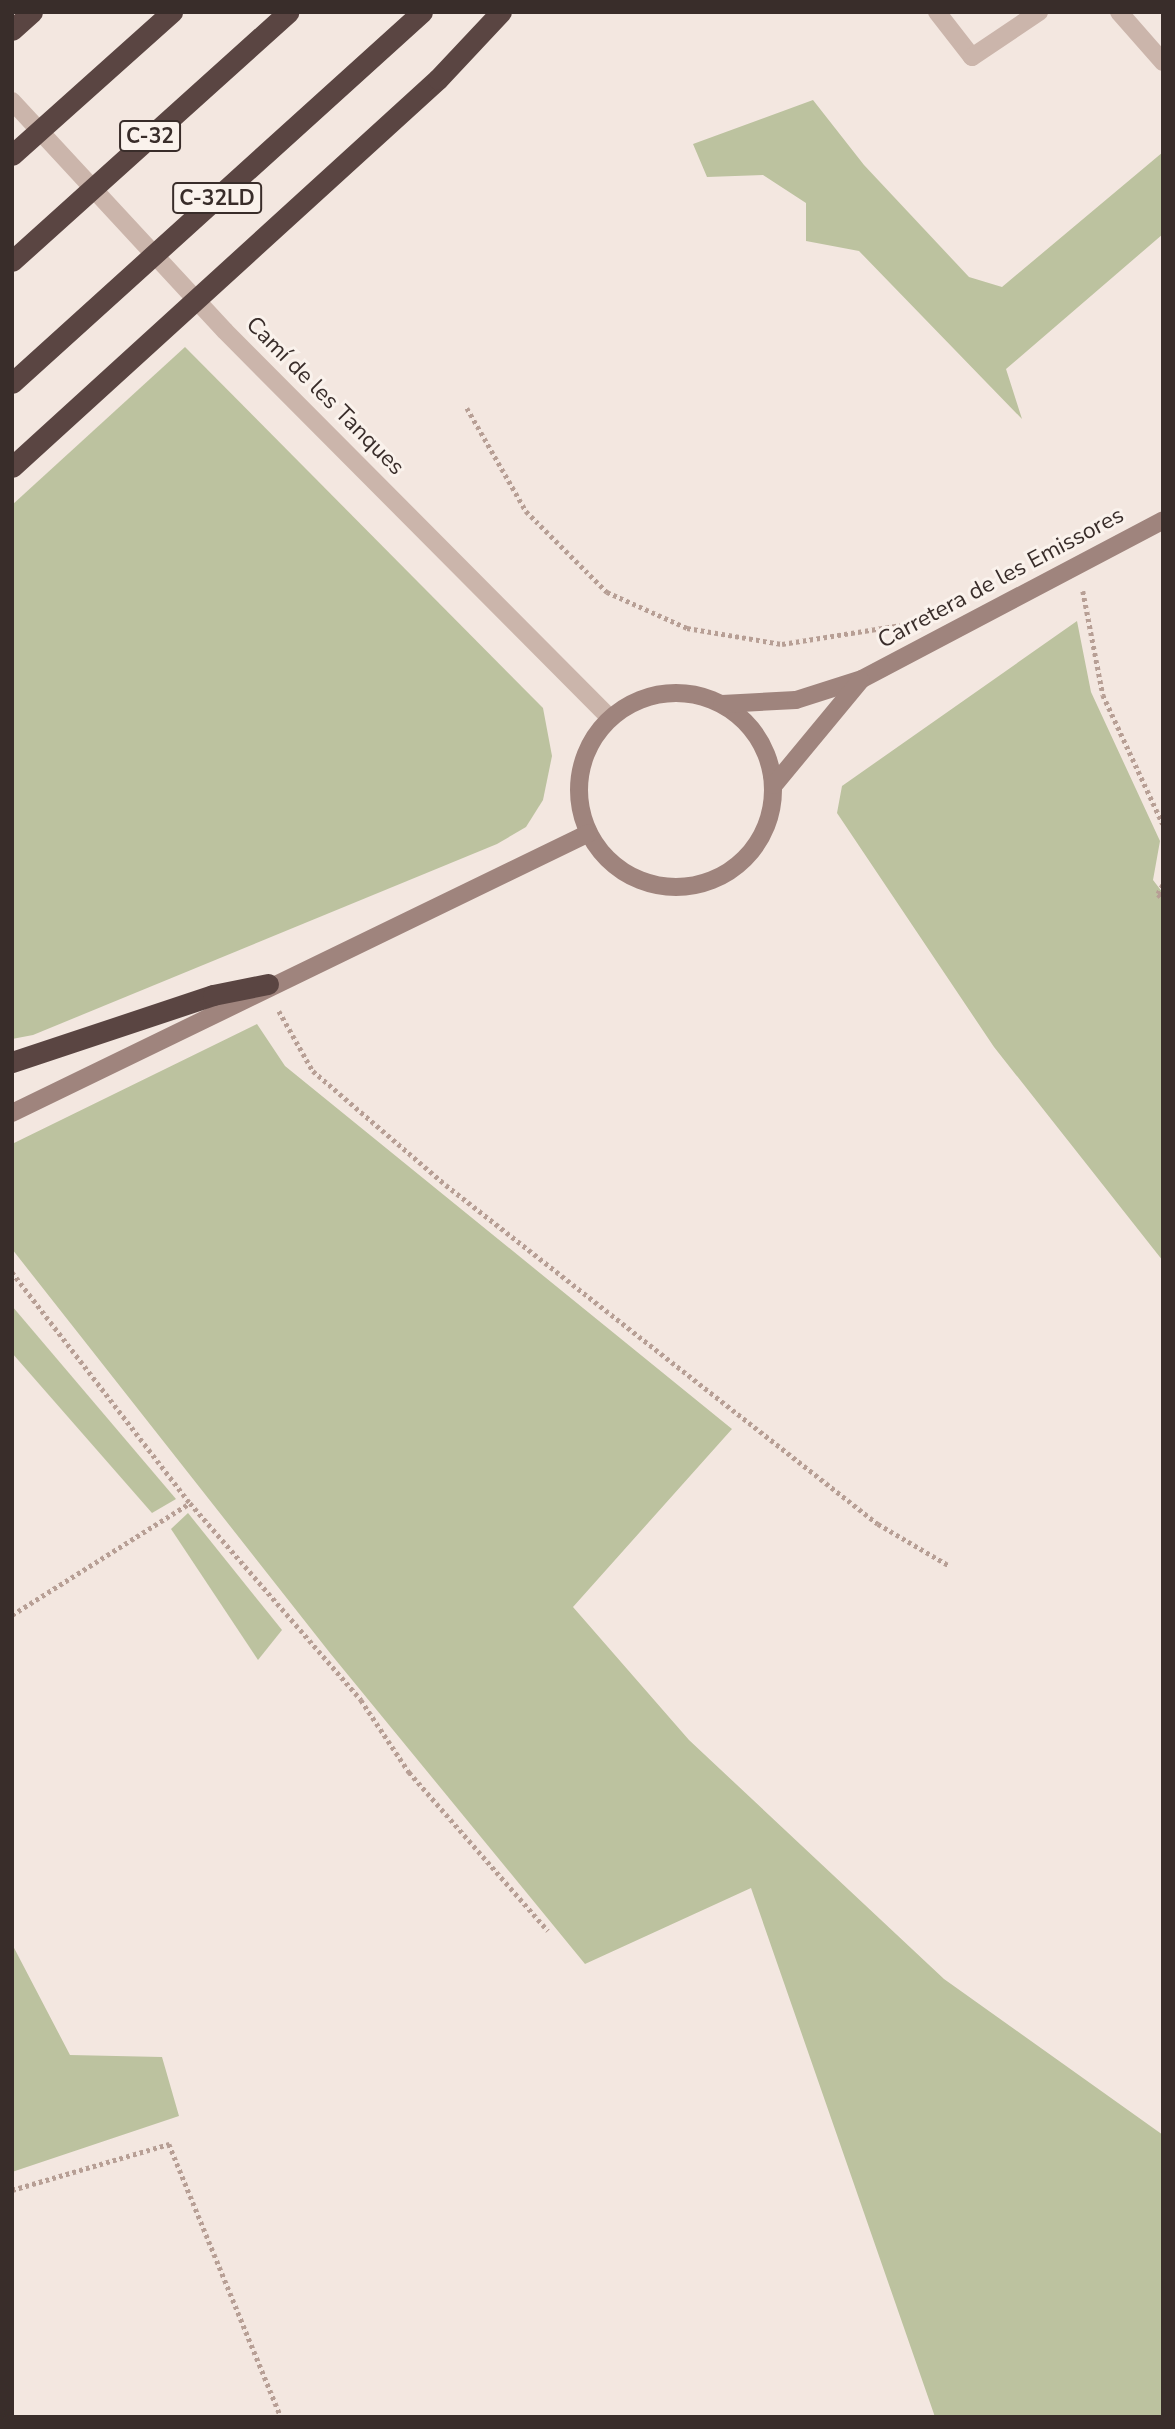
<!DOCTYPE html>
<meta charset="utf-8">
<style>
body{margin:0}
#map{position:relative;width:1175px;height:2429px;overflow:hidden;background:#f3e7e0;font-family:"Nunito Sans",sans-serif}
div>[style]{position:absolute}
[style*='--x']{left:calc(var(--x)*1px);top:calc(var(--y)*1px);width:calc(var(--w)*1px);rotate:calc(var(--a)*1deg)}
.green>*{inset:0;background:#bcc29f}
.path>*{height:4.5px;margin-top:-2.25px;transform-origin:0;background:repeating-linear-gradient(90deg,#b79f95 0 3.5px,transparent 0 7px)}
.lane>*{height:18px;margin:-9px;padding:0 9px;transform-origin:9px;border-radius:9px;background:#cbb5ab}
.street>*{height:18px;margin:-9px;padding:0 9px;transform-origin:9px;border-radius:9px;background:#cbb5ab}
.secondary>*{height:18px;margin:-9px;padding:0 9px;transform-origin:9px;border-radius:9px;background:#9f847d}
.secondary>.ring{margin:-9px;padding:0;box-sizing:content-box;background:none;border:18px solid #9f847d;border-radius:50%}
.highway>*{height:21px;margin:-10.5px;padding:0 10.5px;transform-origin:10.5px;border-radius:10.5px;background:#5a4542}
span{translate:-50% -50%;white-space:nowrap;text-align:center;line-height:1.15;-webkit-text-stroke:6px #faf2ec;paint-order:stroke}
.shield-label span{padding:2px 5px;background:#faf2ec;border:2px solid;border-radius:5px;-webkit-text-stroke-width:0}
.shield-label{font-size:21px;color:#392d2a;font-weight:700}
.street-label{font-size:23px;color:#392d2a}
.frame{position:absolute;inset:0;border:14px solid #392d2a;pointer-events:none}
</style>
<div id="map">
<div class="green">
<div style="clip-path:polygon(813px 100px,864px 165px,969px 277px,1002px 287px,1163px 152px,1163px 234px,1006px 369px,1022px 419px,859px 251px,806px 241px,806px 203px,763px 175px,707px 177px,693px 144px)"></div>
<div style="clip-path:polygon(185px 347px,543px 708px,552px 756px,543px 800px,526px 827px,497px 844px,33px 1035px,12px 1039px,12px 505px)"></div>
<div style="clip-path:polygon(1077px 621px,1091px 692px,1160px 841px,1153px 880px,1163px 893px,1163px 1261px,994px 1047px,837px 813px,842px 786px)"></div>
<div style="clip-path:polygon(257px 1024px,285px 1066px,732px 1429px,573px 1607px,689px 1740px,944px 1979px,1163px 2135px,1163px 2417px,935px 2417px,751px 1888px,585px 1964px,330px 1653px,12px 1249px,12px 1144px)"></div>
<div style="clip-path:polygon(12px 1306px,176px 1499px,152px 1513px,12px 1353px)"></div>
<div style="clip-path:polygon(188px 1513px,282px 1630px,258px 1660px,171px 1529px)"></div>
<div style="clip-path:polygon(12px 1944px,70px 2055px,162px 2057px,179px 2116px,12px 2172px)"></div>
</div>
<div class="path">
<div style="--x:467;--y:408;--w:119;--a:60.2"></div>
<div style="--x:526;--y:511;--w:115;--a:45"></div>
<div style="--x:607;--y:592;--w:88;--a:24.2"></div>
<div style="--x:687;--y:628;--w:96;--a:9.6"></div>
<div style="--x:782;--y:644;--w:121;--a:-9"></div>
<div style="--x:1083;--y:591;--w:106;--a:79.1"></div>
<div style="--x:1103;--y:695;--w:142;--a:65.1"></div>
<div style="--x:1163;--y:885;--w:10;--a:119"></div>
<div style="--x:1158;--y:894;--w:7;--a:45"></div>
<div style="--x:279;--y:1011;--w:69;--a:60.5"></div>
<div style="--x:313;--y:1071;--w:175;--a:40.6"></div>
<div style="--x:446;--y:1185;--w:549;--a:38.12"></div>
<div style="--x:878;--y:1524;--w:83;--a:30.3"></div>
<div style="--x:12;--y:1272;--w:292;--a:52.4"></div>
<div style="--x:190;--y:1503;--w:261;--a:49"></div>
<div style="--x:361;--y:1700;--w:87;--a:56.3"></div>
<div style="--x:409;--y:1772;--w:211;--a:48.8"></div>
<div style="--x:12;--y:1615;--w:210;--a:-32.2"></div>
<div style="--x:12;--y:2190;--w:164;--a:-16.3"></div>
<div style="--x:169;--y:2144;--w:295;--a:67.7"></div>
</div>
<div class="lane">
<div style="--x:937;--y:12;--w:57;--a:52.1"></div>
<div style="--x:972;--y:57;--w:81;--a:-33.9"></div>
<div style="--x:1119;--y:12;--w:67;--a:48.7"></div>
</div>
<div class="street">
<div style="--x:12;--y:101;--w:313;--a:47.2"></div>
<div style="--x:225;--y:331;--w:546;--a:45.15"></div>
</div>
<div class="secondary">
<div class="ring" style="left:579px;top:693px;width:176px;height:176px"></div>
<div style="--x:722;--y:704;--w:74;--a:-3.1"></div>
<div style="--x:796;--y:700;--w:69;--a:-17.7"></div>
<div style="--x:862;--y:679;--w:340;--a:-27.8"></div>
<div style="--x:774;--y:785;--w:136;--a:-50.4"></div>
<div style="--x:12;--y:1113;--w:641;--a:-25.89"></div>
</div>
<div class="highway">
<div style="--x:12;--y:30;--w:27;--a:-42"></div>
<div style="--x:12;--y:155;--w:215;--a:-41.8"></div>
<div style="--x:12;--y:261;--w:372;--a:-42"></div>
<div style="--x:12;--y:383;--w:553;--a:-42.14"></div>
<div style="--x:12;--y:467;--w:576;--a:-42.33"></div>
<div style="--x:438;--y:79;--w:92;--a:-46.8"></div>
<div style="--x:12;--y:1062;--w:212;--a:-18.4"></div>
<div style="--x:213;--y:995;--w:56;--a:-11.3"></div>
</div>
<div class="shield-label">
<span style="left:150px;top:136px">C-32</span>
<span style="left:217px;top:198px">C-32LD</span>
</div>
<div class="street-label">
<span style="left:325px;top:396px;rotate:45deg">Camí de les Tanques</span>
<span style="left:1001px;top:578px;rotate:-28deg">Carretera de les Emissores</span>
</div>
<div class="frame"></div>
</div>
